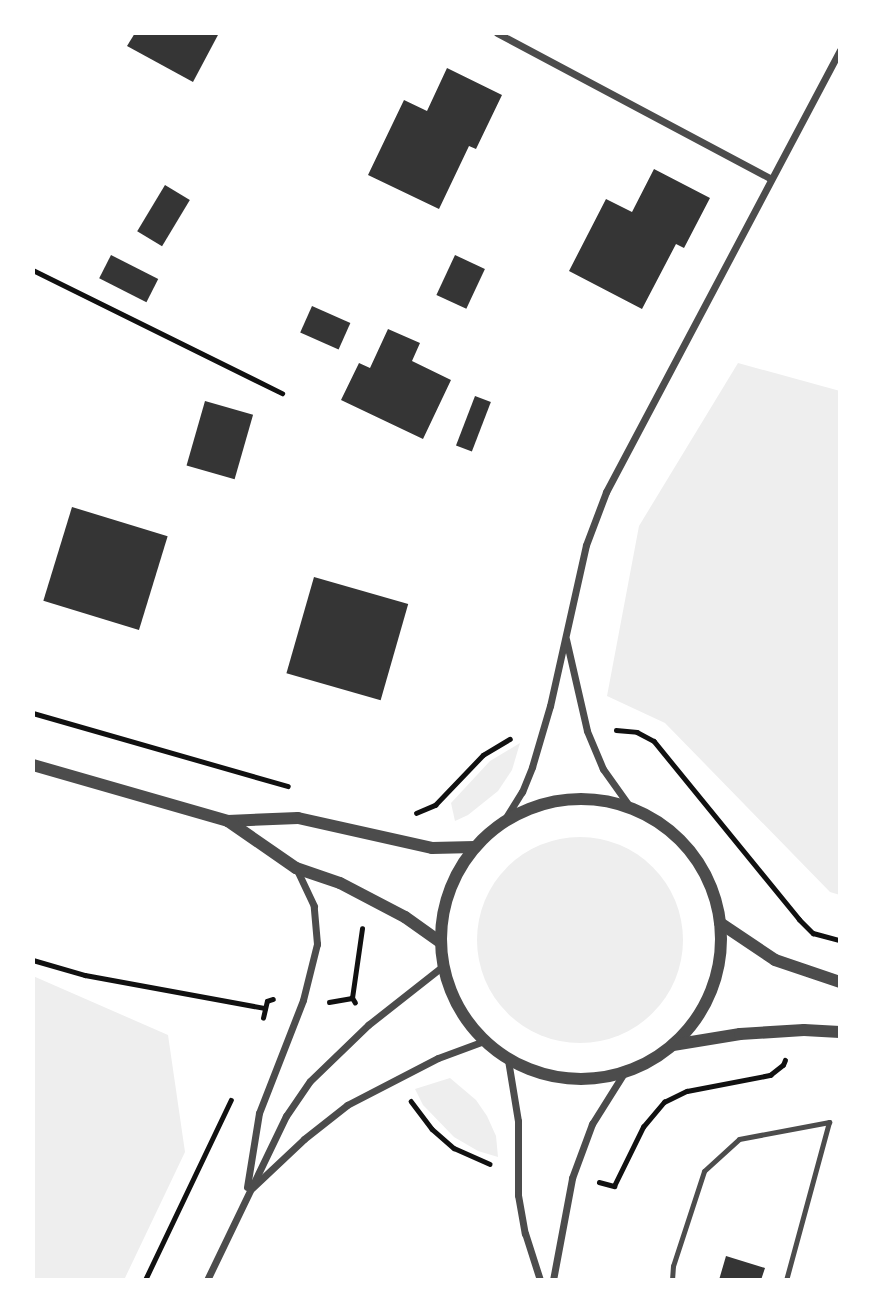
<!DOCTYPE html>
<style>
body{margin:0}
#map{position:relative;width:873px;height:1313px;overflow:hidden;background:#fff;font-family:"PT Sans Narrow",sans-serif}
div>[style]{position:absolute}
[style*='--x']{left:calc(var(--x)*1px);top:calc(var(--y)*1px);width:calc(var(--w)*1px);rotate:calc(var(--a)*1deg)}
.green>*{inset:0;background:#eee}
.round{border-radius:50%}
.building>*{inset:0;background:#353535;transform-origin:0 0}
.path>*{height:4.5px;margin:-2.25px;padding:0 2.25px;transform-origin:2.25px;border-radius:2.25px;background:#111}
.service>*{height:5px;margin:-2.5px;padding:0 2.5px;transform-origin:2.5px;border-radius:2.5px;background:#4c4c4c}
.minor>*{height:7px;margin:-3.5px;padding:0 3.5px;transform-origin:3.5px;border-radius:3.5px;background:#4c4c4c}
.tertiary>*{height:12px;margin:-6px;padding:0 6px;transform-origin:6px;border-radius:6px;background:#4c4c4c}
.tertiary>.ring{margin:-6px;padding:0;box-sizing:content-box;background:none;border:12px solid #4c4c4c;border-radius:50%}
span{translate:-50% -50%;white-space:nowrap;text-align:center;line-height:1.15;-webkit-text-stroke:6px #fff;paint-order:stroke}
.frame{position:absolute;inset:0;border:35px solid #fff;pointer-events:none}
</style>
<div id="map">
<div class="green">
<div style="clip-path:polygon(738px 363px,840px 391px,840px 895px,830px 892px,665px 723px,607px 696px,639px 526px)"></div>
<div style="clip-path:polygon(520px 743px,512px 770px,498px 791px,468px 815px,455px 821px,451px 803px,490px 761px)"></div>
<div class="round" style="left:477px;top:837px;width:206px;height:206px"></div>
<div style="clip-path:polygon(33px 976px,168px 1035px,185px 1152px,124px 1280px,33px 1280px)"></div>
<div style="clip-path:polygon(450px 1078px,476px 1100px,487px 1116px,496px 1136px,498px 1157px,478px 1151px,454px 1137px,423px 1105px,415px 1089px)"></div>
</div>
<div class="building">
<div style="clip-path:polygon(135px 33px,219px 33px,193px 82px,127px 46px)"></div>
<div style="clip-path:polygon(447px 68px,502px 95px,476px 149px,469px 146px,439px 209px,368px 175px,404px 100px,427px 111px)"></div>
<div style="clip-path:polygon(654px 169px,710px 198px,684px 248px,676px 244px,642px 309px,569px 271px,606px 199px,632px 212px)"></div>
<div style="left:165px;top:185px;width:29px;height:54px;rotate:31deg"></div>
<div style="left:111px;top:255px;width:53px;height:26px;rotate:27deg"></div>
<div style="left:455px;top:255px;width:33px;height:44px;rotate:25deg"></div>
<div style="left:312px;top:306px;width:42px;height:29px;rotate:24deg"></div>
<div style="clip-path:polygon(388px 329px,420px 343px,412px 361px,451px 380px,423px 439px,341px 400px,359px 363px,370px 368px)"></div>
<div style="left:475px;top:396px;width:17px;height:53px;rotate:21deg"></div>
<div style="left:205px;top:401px;width:50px;height:67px;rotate:16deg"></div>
<div style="left:72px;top:507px;width:100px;height:98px;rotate:17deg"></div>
<div style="left:314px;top:577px;width:98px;height:100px;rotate:16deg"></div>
<div style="clip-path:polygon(726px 1256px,765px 1268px,761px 1280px,719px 1280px)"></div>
</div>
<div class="path">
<div style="--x:33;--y:270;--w:278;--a:26.3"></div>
<div style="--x:33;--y:713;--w:265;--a:16"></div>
<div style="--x:616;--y:730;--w:21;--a:5"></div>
<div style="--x:637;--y:732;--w:19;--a:28"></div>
<div style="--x:654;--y:741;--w:230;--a:50.8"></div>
<div style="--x:799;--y:919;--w:20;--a:45"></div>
<div style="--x:813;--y:933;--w:28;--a:15"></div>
<div style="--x:416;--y:813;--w:21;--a:-23"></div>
<div style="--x:435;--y:805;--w:69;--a:-46.2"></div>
<div style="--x:483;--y:755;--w:31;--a:-31"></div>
<div style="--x:33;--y:960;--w:54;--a:16.1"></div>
<div style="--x:85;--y:975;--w:183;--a:10.4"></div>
<div style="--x:329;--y:1002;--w:23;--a:-10"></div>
<div style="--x:355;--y:1003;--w:6;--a:-121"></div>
<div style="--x:352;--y:998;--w:70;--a:-81.8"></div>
<div style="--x:263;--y:1018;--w:17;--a:-77"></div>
<div style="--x:267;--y:1001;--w:6;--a:-18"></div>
<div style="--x:411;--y:1101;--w:35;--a:53"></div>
<div style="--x:432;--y:1129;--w:29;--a:41"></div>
<div style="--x:454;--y:1148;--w:39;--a:24"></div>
<div style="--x:599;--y:1182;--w:16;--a:15"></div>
<div style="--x:614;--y:1186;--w:66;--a:-63.8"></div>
<div style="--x:643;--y:1127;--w:33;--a:-50"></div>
<div style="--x:664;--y:1102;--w:25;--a:-26"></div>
<div style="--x:687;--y:1091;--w:85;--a:-10.9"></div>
<div style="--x:770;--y:1075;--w:16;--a:-38"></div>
<div style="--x:783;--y:1065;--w:5;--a:-68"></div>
<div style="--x:145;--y:1280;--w:199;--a:-64.5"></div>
</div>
<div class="service">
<div style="--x:672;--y:1280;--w:14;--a:-86"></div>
<div style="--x:673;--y:1266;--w:100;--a:-71.9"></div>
<div style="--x:704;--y:1171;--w:47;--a:-42.4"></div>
<div style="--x:739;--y:1139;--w:92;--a:-10.7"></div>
<div style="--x:829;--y:1122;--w:164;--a:105.2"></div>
</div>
<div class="minor">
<div style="--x:497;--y:33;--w:309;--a:28"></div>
<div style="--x:566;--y:639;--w:94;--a:77.1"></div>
<div style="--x:587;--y:731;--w:41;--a:67.2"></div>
<div style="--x:603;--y:769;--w:47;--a:54.6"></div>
<div style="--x:503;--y:822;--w:36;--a:-58"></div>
<div style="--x:522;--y:792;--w:27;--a:-68"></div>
<div style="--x:532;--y:767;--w:64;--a:-73.6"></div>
<div style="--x:550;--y:706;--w:165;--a:-77.4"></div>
<div style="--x:586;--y:545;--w:57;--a:-69.3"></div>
<div style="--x:606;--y:492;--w:500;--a:-62.1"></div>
<div style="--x:508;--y:1060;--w:62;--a:80.7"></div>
<div style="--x:518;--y:1121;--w:74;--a:90"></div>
<div style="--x:518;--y:1195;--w:39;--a:80"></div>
<div style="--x:525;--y:1233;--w:49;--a:72.3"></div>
<div style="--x:247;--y:1187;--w:75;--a:-80.8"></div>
<div style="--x:259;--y:1113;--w:121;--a:-68.7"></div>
<div style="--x:303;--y:1000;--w:58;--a:-76"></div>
<div style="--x:317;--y:944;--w:38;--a:-95"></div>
<div style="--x:314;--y:906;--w:42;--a:-115.3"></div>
<div style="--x:251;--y:1189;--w:73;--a:-43.3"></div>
<div style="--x:304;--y:1139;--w:55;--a:-38.3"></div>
<div style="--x:347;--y:1105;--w:102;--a:-27.3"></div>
<div style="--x:438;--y:1058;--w:49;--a:-20.3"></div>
<div style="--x:207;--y:1280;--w:182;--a:-64.3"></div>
<div style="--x:286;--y:1116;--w:42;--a:-55.6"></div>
<div style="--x:310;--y:1081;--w:81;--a:-44"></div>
<div style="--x:368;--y:1025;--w:95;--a:-38.2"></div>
<div style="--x:553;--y:1280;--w:104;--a:-79.4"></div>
<div style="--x:572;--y:1178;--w:58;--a:-69.7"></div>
<div style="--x:592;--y:1124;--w:60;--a:-57.9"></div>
</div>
<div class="tertiary">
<div style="--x:33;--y:765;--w:203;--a:16"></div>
<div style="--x:228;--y:821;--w:70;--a:-2.5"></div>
<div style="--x:298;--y:818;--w:137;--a:12.6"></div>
<div style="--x:432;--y:848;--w:43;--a:-1.3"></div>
<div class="ring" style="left:441px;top:799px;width:268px;height:268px"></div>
<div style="--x:228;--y:821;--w:83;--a:34.7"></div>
<div style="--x:296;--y:868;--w:46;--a:18.8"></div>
<div style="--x:340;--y:883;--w:73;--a:27.6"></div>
<div style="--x:405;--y:917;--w:43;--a:35.5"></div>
<div style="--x:720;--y:923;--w:66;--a:33.9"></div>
<div style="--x:775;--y:960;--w:69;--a:18.7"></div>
<div style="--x:673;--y:1045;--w:68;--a:-9.3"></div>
<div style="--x:740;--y:1034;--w:64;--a:-3.6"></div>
<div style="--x:804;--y:1030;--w:36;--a:3"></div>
</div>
<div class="frame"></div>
</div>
